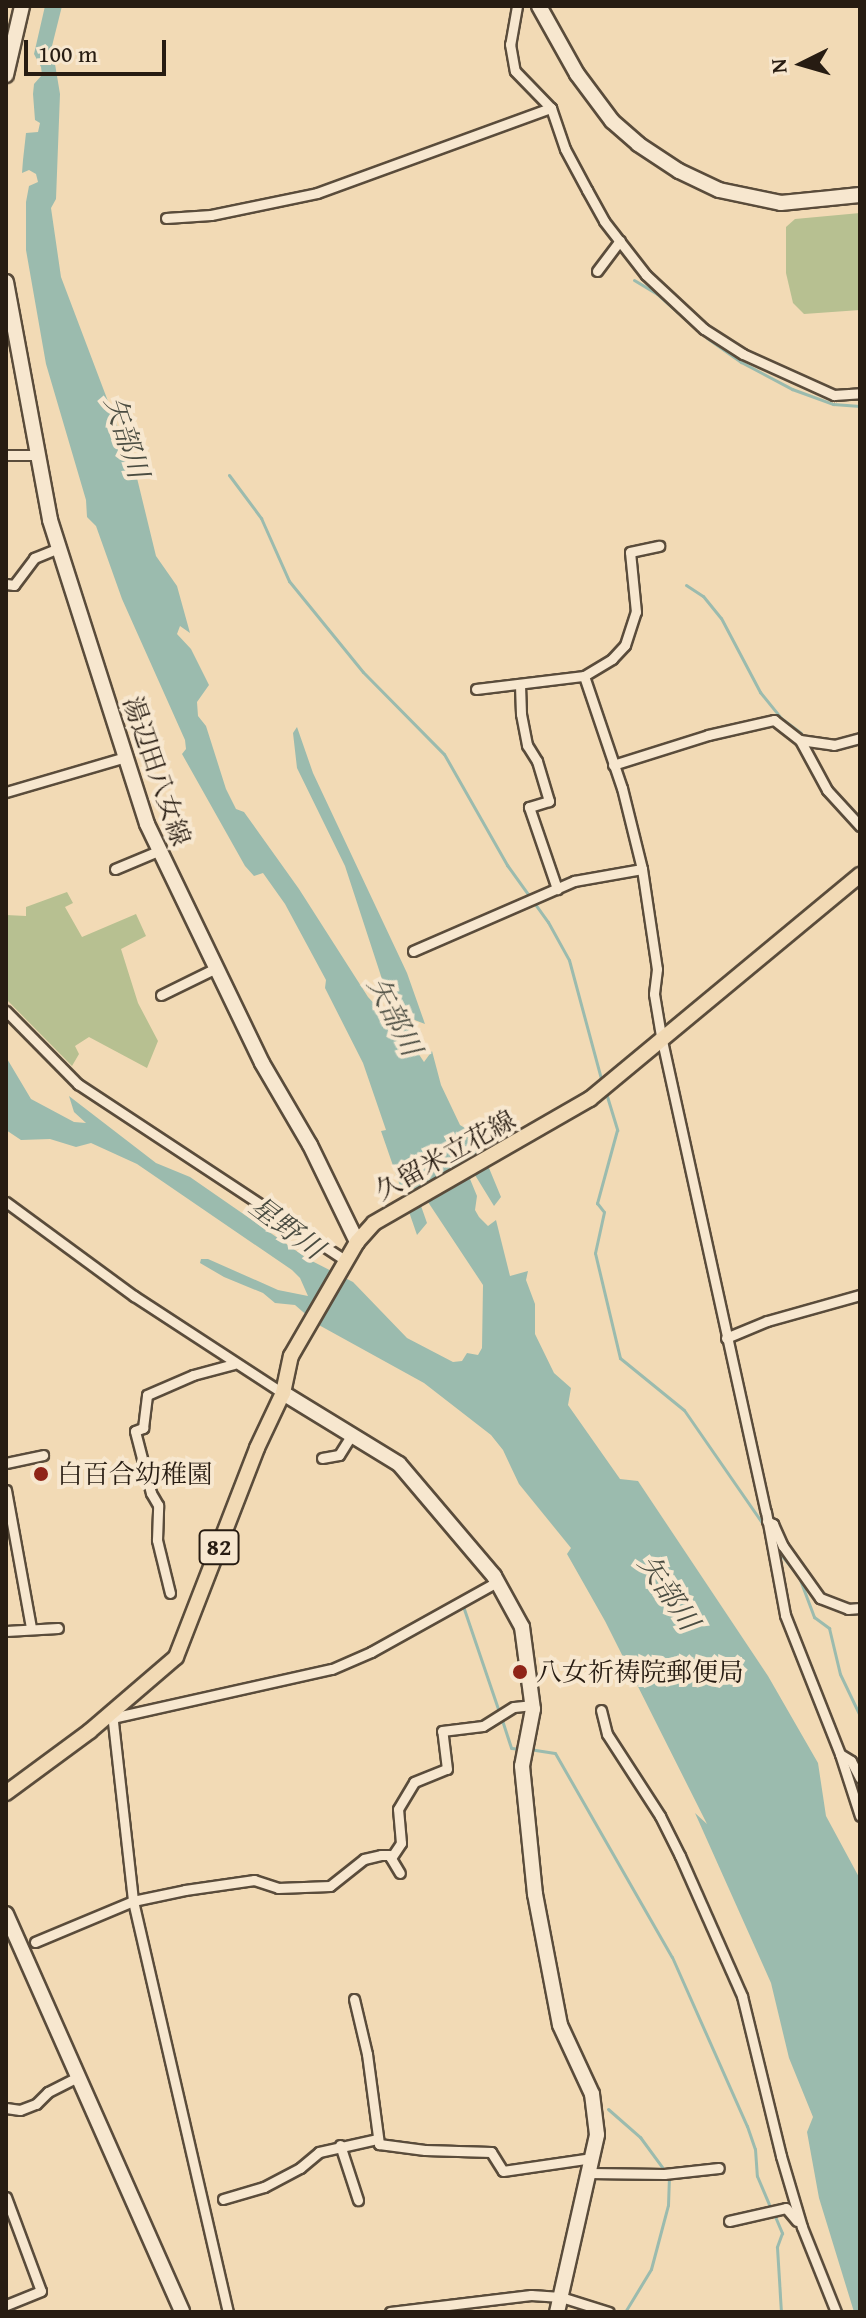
<!DOCTYPE html>
<meta charset="utf-8">
<style>
body{margin:0}
#map{position:relative;width:866px;height:2318px;overflow:hidden;background:#f2dab5;font-family:"Gentium Book Plus","Noto Serif JP",serif}
div>[style]{position:absolute}
[style*='--x']{left:calc(var(--x)*1px);top:calc(var(--y)*1px);width:calc(var(--w)*1px);rotate:calc(var(--a)*1deg)}
.green>*{inset:0;background:#b7c091}
.water>*{inset:0;background:#9bbbae}
.stream>*{height:3px;margin:-1.5px;padding:0 1.5px;transform-origin:1.5px;border-radius:1.5px;background:#9bbbae}
.roads{filter:drop-shadow(2px 0 #5a4c3b) drop-shadow(-2px 0 #5a4c3b) drop-shadow(0 2px #5a4c3b) drop-shadow(0 -2px #5a4c3b)}
.street>*{height:9px;margin:-4.5px;padding:0 4.5px;transform-origin:4.5px;border-radius:4.5px;background:#f7e7cf}
.secondary>*{height:14px;margin:-7px;padding:0 7px;transform-origin:7px;border-radius:7px;background:#f7e7cf}
.primary>*{height:14px;margin:-7px;padding:0 7px;transform-origin:7px;border-radius:7px;background:#f2dab5}
.dots>*{width:22px;height:22px;translate:-50% -50%;box-sizing:border-box;border:4px solid #f7e7cf;border-radius:50%}
span{translate:-50% -50%;white-space:nowrap;text-align:center;line-height:1.15;-webkit-text-stroke:8px #f7e7cf;paint-order:stroke}
.shield-label span{padding:2px 6px;background:#f7e7cf;border:2px solid;border-radius:6px;-webkit-text-stroke-width:0}
.shield-label{font-size:24px;color:#271c12;font-weight:700}
.street-label{font-size:26px;color:#271c12}
.poi-label{font-size:26px;color:#271c12}
.left{translate:0 -50%;text-align:left}
.water-label{font-size:28px;color:#4a4c41;font-style:italic}
.frame{position:absolute;inset:0;border:8px solid #271c12;pointer-events:none}
.north{position:absolute;left:762px;top:24px;width:80px;height:80px;-webkit-text-stroke:6px #f7e7cf;paint-order:stroke;rotate:265deg;font-size:22px;font-weight:700;line-height:32px;text-align:center;color:#271c12}
.north::after{content:'';display:block;margin:auto;width:28px;height:36px;background:#271c12;clip-path:polygon(50% 0,100% 100%,50% 72%,0 100%)}
.scale{position:absolute;left:24px;top:40px;width:142px;height:36px;box-sizing:border-box;border:4px solid #271c12;border-top:0;padding-left:10px;font-size:24px;line-height:28px;white-space:nowrap;color:#271c12;-webkit-text-stroke:6px #f7e7cf;paint-order:stroke}
</style>
<div id="map">
<div class="green">
<div style="clip-path:polygon(860px 213px,860px 310px,804px 314px,793px 303px,786px 273px,786px 227px,795px 219px)"></div>
<div style="clip-path:polygon(67px 892px,73px 903px,65px 907px,82px 937px,136px 914px,146px 936px,121px 949px,138px 1003px,158px 1041px,147px 1068px,89px 1037px,75px 1046px,79px 1054px,72px 1066px,6px 999px,6px 915px,26px 916px,26px 907px)"></div>
</div>
<div class="water">
<div style="clip-path:polygon(45px 6px,62px 6px,50px 54px,54px 58px,60px 94px,56px 199px,51px 208px,61px 277px,137px 478px,156px 556px,177px 586px,190px 633px,180px 626px,177px 634px,191px 649px,209px 685px,197px 702px,198px 716px,206px 726px,226px 789px,236px 809px,244px 812px,299px 889px,368px 997px,399px 1031px,345px 866px,297px 768px,293px 733px,297px 727px,313px 773px,407px 973px,425px 1024px,412px 1019px,416px 1050px,424px 1062px,432px 1051px,441px 1085px,460px 1125px,468px 1130px,489px 1168px,501px 1197px,494px 1206px,475px 1175px,470px 1179px,477px 1196px,475px 1210px,479px 1217px,488px 1226px,496px 1220px,510px 1276px,528px 1271px,526px 1280px,535px 1304px,535px 1334px,554px 1373px,571px 1388px,568px 1405px,620px 1479px,638px 1481px,768px 1676px,818px 1763px,826px 1816px,860px 1879px,860px 2312px,854px 2312px,819px 2198px,807px 2132px,813px 2117px,789px 2058px,771px 1983px,695px 1813px,707px 1824px,605px 1621px,567px 1554px,571px 1548px,519px 1484px,503px 1450px,491px 1435px,424px 1383px,317px 1324px,295px 1305px,275px 1303px,263px 1293px,224px 1277px,200px 1263px,201px 1259px,208px 1259px,278px 1290px,308px 1296px,300px 1278px,292px 1270px,137px 1164px,91px 1143px,76px 1147px,50px 1139px,21px 1140px,6px 1130px,6px 1057px,31px 1099px,74px 1122px,86px 1123px,74px 1112px,69px 1096px,156px 1163px,190px 1177px,308px 1259px,353px 1282px,407px 1338px,453px 1362px,462px 1361px,467px 1353px,478px 1355px,482px 1348px,483px 1285px,428px 1202px,420px 1203px,427px 1223px,417px 1235px,381px 1131px,386px 1130px,363px 1063px,325px 988px,326px 980px,285px 904px,263px 873px,254px 876px,245px 866px,182px 754px,186px 749px,185px 740px,122px 599px,96px 526px,87px 517px,86px 500px,46px 364px,26px 250px,26px 202px,29px 186px,38px 182px,36px 174px,29px 170px,22px 173px,23px 160px,26px 133px,38px 132px,40px 123px,35px 120px,33px 94px,34px 84px,42px 75px,41px 67px,34px 54px)"></div>
</div>
<div class="stream">
<div style="--x:634;--y:280;--w:27;--a:31"></div>
<div style="--x:657;--y:294;--w:60;--a:41.6"></div>
<div style="--x:707;--y:338;--w:42;--a:35.2"></div>
<div style="--x:741;--y:362;--w:58;--a:27.9"></div>
<div style="--x:792;--y:389;--w:44;--a:20.1"></div>
<div style="--x:833;--y:404;--w:27;--a:4"></div>
<div style="--x:229;--y:475;--w:54;--a:53.3"></div>
<div style="--x:261;--y:518;--w:69;--a:66"></div>
<div style="--x:289;--y:581;--w:117;--a:50.9"></div>
<div style="--x:363;--y:672;--w:115;--a:45.4"></div>
<div style="--x:444;--y:754;--w:128;--a:60.4"></div>
<div style="--x:507;--y:865;--w:70;--a:54.3"></div>
<div style="--x:548;--y:922;--w:43;--a:61.1"></div>
<div style="--x:569;--y:960;--w:126;--a:74.9"></div>
<div style="--x:686;--y:585;--w:20;--a:33"></div>
<div style="--x:703;--y:596;--w:28;--a:51"></div>
<div style="--x:721;--y:618;--w:84;--a:62.2"></div>
<div style="--x:760;--y:692;--w:33;--a:51"></div>
<div style="--x:781;--y:718;--w:25;--a:37"></div>
<div style="--x:606;--y:1093;--w:39;--a:73"></div>
<div style="--x:617;--y:1130;--w:76;--a:105.3"></div>
<div style="--x:597;--y:1203;--w:11;--a:52"></div>
<div style="--x:604;--y:1212;--w:42;--a:102.4"></div>
<div style="--x:595;--y:1253;--w:108;--a:76.6"></div>
<div style="--x:620;--y:1358;--w:82;--a:39.1"></div>
<div style="--x:684;--y:1410;--w:142;--a:55.3"></div>
<div style="--x:778;--y:1551;--w:33;--a:51"></div>
<div style="--x:799;--y:1577;--w:43;--a:69.4"></div>
<div style="--x:814;--y:1617;--w:19;--a:36"></div>
<div style="--x:829;--y:1628;--w:47;--a:76.6"></div>
<div style="--x:840;--y:1674;--w:47;--a:64.5"></div>
<div style="--x:463;--y:1606;--w:112;--a:71.2"></div>
<div style="--x:502;--y:1720;--w:29;--a:72"></div>
<div style="--x:511;--y:1748;--w:11;--a:5"></div>
<div style="--x:529;--y:1749;--w:26;--a:9"></div>
<div style="--x:555;--y:1753;--w:235;--a:60.2"></div>
<div style="--x:672;--y:1957;--w:185;--a:66.1"></div>
<div style="--x:747;--y:2126;--w:24;--a:71"></div>
<div style="--x:755;--y:2149;--w:27;--a:86"></div>
<div style="--x:757;--y:2176;--w:34;--a:67"></div>
<div style="--x:608;--y:2109;--w:43;--a:41.2"></div>
<div style="--x:640;--y:2137;--w:42;--a:53.7"></div>
<div style="--x:774;--y:2214;--w:21;--a:67"></div>
<div style="--x:782;--y:2233;--w:15;--a:110"></div>
<div style="--x:777;--y:2247;--w:65;--a:86.5"></div>
<div style="--x:625;--y:2312;--w:50;--a:-58.8"></div>
<div style="--x:651;--y:2269;--w:66;--a:-75.1"></div>
<div style="--x:668;--y:2205;--w:28;--a:-88"></div>
</div>
<div class="roads">
<div class="street">
<div style="--x:517;--y:6;--w:39;--a:100"></div>
<div style="--x:510;--y:44;--w:27;--a:80"></div>
<div style="--x:515;--y:71;--w:52;--a:45.8"></div>
<div style="--x:551;--y:108;--w:43;--a:71.1"></div>
<div style="--x:565;--y:149;--w:47;--a:61.8"></div>
<div style="--x:587;--y:190;--w:35;--a:61"></div>
<div style="--x:604;--y:221;--w:68;--a:52.1"></div>
<div style="--x:646;--y:275;--w:79;--a:43"></div>
<div style="--x:704;--y:329;--w:46;--a:32.7"></div>
<div style="--x:743;--y:354;--w:100;--a:24.3"></div>
<div style="--x:834;--y:395;--w:26;--a:-4"></div>
<div style="--x:166;--y:218;--w:45;--a:-3.8"></div>
<div style="--x:211;--y:215;--w:108;--a:-11.7"></div>
<div style="--x:317;--y:193;--w:249;--a:-20"></div>
<div style="--x:597;--y:271;--w:38;--a:-53"></div>
<div style="--x:6;--y:455;--w:29;--a:0"></div>
<div style="--x:6;--y:584;--w:8;--a:7"></div>
<div style="--x:14;--y:585;--w:34;--a:-53"></div>
<div style="--x:34;--y:558;--w:27;--a:-22"></div>
<div style="--x:584;--y:676;--w:118;--a:71.3"></div>
<div style="--x:622;--y:788;--w:83;--a:76.1"></div>
<div style="--x:642;--y:869;--w:101;--a:81.5"></div>
<div style="--x:657;--y:969;--w:25;--a:97"></div>
<div style="--x:654;--y:994;--w:43;--a:80.5"></div>
<div style="--x:661;--y:1036;--w:487;--a:77.6"></div>
<div style="--x:766;--y:1512;--w:105;--a:79.5"></div>
<div style="--x:785;--y:1615;--w:149;--a:68.4"></div>
<div style="--x:840;--y:1754;--w:65;--a:72.1"></div>
<div style="--x:520;--y:685;--w:29;--a:88"></div>
<div style="--x:521;--y:714;--w:32;--a:79"></div>
<div style="--x:527;--y:745;--w:19;--a:58"></div>
<div style="--x:537;--y:761;--w:42;--a:73.3"></div>
<div style="--x:549;--y:801;--w:21;--a:163"></div>
<div style="--x:529;--y:807;--w:87;--a:71.1"></div>
<div style="--x:476;--y:689;--w:109;--a:-6.9"></div>
<div style="--x:584;--y:676;--w:33;--a:-31"></div>
<div style="--x:612;--y:659;--w:19;--a:-47"></div>
<div style="--x:625;--y:645;--w:35;--a:-72"></div>
<div style="--x:636;--y:612;--w:60;--a:-95.7"></div>
<div style="--x:630;--y:552;--w:30;--a:-12"></div>
<div style="--x:800;--y:740;--w:34;--a:8"></div>
<div style="--x:834;--y:745;--w:27;--a:-15"></div>
<div style="--x:613;--y:765;--w:100;--a:-17.5"></div>
<div style="--x:708;--y:735;--w:68;--a:-12.8"></div>
<div style="--x:774;--y:720;--w:33;--a:38"></div>
<div style="--x:800;--y:740;--w:57;--a:61.6"></div>
<div style="--x:827;--y:790;--w:49;--a:47.5"></div>
<div style="--x:6;--y:792;--w:125;--a:-16.3"></div>
<div style="--x:115;--y:869;--w:47;--a:-22.7"></div>
<div style="--x:413;--y:951;--w:176;--a:-23.5"></div>
<div style="--x:574;--y:881;--w:69;--a:-10"></div>
<div style="--x:161;--y:995;--w:61;--a:-26.1"></div>
<div style="--x:6;--y:1011;--w:103;--a:45.4"></div>
<div style="--x:78;--y:1084;--w:321;--a:33.4"></div>
<div style="--x:6;--y:1202;--w:159;--a:36.3"></div>
<div style="--x:134;--y:1296;--w:178;--a:33.1"></div>
<div style="--x:726;--y:1338;--w:44;--a:-22.5"></div>
<div style="--x:767;--y:1321;--w:97;--a:-15.6"></div>
<div style="--x:322;--y:1458;--w:17;--a:-10"></div>
<div style="--x:339;--y:1455;--w:25;--a:-58"></div>
<div style="--x:6;--y:1463;--w:38;--a:-12"></div>
<div style="--x:6;--y:1490;--w:139;--a:79.7"></div>
<div style="--x:767;--y:1521;--w:7;--a:27"></div>
<div style="--x:773;--y:1524;--w:24;--a:66"></div>
<div style="--x:783;--y:1546;--w:64;--a:54.6"></div>
<div style="--x:820;--y:1598;--w:30;--a:21"></div>
<div style="--x:848;--y:1609;--w:12;--a:-5"></div>
<div style="--x:170;--y:1593;--w:55;--a:-103.8"></div>
<div style="--x:157;--y:1540;--w:35;--a:-88"></div>
<div style="--x:158;--y:1505;--w:14;--a:-120"></div>
<div style="--x:151;--y:1493;--w:64;--a:-104.5"></div>
<div style="--x:135;--y:1431;--w:9;--a:-21"></div>
<div style="--x:143;--y:1428;--w:33;--a:-83"></div>
<div style="--x:147;--y:1395;--w:50;--a:-23.5"></div>
<div style="--x:193;--y:1375;--w:42;--a:-15"></div>
<div style="--x:6;--y:1631;--w:52;--a:-3.3"></div>
<div style="--x:601;--y:1710;--w:25;--a:76"></div>
<div style="--x:607;--y:1734;--w:98;--a:57.1"></div>
<div style="--x:660;--y:1816;--w:45;--a:63.4"></div>
<div style="--x:680;--y:1856;--w:153;--a:66.1"></div>
<div style="--x:742;--y:1996;--w:165;--a:76.3"></div>
<div style="--x:781;--y:2156;--w:74;--a:73.5"></div>
<div style="--x:802;--y:2227;--w:92;--a:68.2"></div>
<div style="--x:112;--y:1713;--w:189;--a:83.6"></div>
<div style="--x:133;--y:1901;--w:422;--a:77"></div>
<div style="--x:112;--y:1718;--w:225;--a:-12.6"></div>
<div style="--x:332;--y:1669;--w:43;--a:-23.6"></div>
<div style="--x:371;--y:1652;--w:144;--a:-29.1"></div>
<div style="--x:840;--y:1754;--w:13;--a:32"></div>
<div style="--x:851;--y:1761;--w:19;--a:62"></div>
<div style="--x:391;--y:1858;--w:18;--a:-56"></div>
<div style="--x:401;--y:1843;--w:34;--a:-95"></div>
<div style="--x:398;--y:1809;--w:31;--a:-59"></div>
<div style="--x:414;--y:1782;--w:35;--a:-22"></div>
<div style="--x:447;--y:1769;--w:38;--a:-97"></div>
<div style="--x:442;--y:1731;--w:41;--a:-7"></div>
<div style="--x:483;--y:1726;--w:36;--a:-32"></div>
<div style="--x:514;--y:1707;--w:19;--a:-6"></div>
<div style="--x:35;--y:1942;--w:106;--a:-22.7"></div>
<div style="--x:133;--y:1901;--w:53;--a:-11.9"></div>
<div style="--x:185;--y:1890;--w:70;--a:-8.2"></div>
<div style="--x:254;--y:1880;--w:25;--a:18"></div>
<div style="--x:278;--y:1888;--w:52;--a:-2.2"></div>
<div style="--x:330;--y:1886;--w:43;--a:-38.5"></div>
<div style="--x:364;--y:1859;--w:17;--a:-13"></div>
<div style="--x:381;--y:1855;--w:8;--a:0"></div>
<div style="--x:389;--y:1855;--w:21;--a:59"></div>
<div style="--x:354;--y:1999;--w:57;--a:76.7"></div>
<div style="--x:367;--y:2054;--w:91;--a:82.4"></div>
<div style="--x:379;--y:2144;--w:46;--a:7.4"></div>
<div style="--x:425;--y:2150;--w:66;--a:1.7"></div>
<div style="--x:491;--y:2152;--w:22;--a:58"></div>
<div style="--x:503;--y:2171;--w:90;--a:-8.3"></div>
<div style="--x:6;--y:2108;--w:14;--a:8"></div>
<div style="--x:20;--y:2110;--w:17;--a:-21"></div>
<div style="--x:36;--y:2104;--w:17;--a:-45"></div>
<div style="--x:48;--y:2092;--w:31;--a:-27"></div>
<div style="--x:340;--y:2145;--w:58;--a:71.9"></div>
<div style="--x:589;--y:2173;--w:75;--a:0.8"></div>
<div style="--x:664;--y:2174;--w:55;--a:-6.2"></div>
<div style="--x:6;--y:2197;--w:100;--a:69.6"></div>
<div style="--x:41;--y:2291;--w:38;--a:158"></div>
<div style="--x:223;--y:2199;--w:43;--a:-16.3"></div>
<div style="--x:264;--y:2187;--w:41;--a:-27.8"></div>
<div style="--x:300;--y:2168;--w:25;--a:-40"></div>
<div style="--x:319;--y:2152;--w:59;--a:-12.6"></div>
<div style="--x:729;--y:2221;--w:58;--a:-12.8"></div>
<div style="--x:786;--y:2208;--w:17;--a:50"></div>
<div style="--x:390;--y:2312;--w:142;--a:-6.9"></div>
<div style="--x:531;--y:2295;--w:30;--a:4"></div>
<div style="--x:561;--y:2297;--w:50;--a:17.4"></div>
</div>
<div class="secondary">
<div style="--x:539;--y:6;--w:78;--a:60.8"></div>
<div style="--x:577;--y:74;--w:59;--a:53.3"></div>
<div style="--x:612;--y:121;--w:35;--a:41"></div>
<div style="--x:638;--y:144;--w:49;--a:33.4"></div>
<div style="--x:679;--y:171;--w:44;--a:25.4"></div>
<div style="--x:719;--y:190;--w:63;--a:11.8"></div>
<div style="--x:781;--y:203;--w:79;--a:-5.8"></div>
<div style="--x:6;--y:75;--w:71;--a:-76.9"></div>
<div style="--x:6;--y:282;--w:242;--a:79.5"></div>
<div style="--x:50;--y:520;--w:319;--a:72.3"></div>
<div style="--x:147;--y:824;--w:265;--a:64.3"></div>
<div style="--x:262;--y:1063;--w:95;--a:59.7"></div>
<div style="--x:310;--y:1145;--w:108;--a:64.1"></div>
<div style="--x:283;--y:1393;--w:136;--a:31.5"></div>
<div style="--x:399;--y:1464;--w:147;--a:49.7"></div>
<div style="--x:494;--y:1576;--w:58;--a:61.2"></div>
<div style="--x:522;--y:1627;--w:83;--a:82.4"></div>
<div style="--x:533;--y:1709;--w:58;--a:100.9"></div>
<div style="--x:522;--y:1766;--w:129;--a:84.2"></div>
<div style="--x:535;--y:1894;--w:133;--a:79.2"></div>
<div style="--x:560;--y:2025;--w:76;--a:65.1"></div>
<div style="--x:592;--y:2094;--w:41;--a:83"></div>
<div style="--x:597;--y:2135;--w:181;--a:102.7"></div>
<div style="--x:6;--y:1914;--w:435;--a:66.1"></div>
</div>
<div class="primary">
<div style="--x:6;--y:1793;--w:104;--a:-36.4"></div>
<div style="--x:90;--y:1731;--w:113;--a:-40.7"></div>
<div style="--x:176;--y:1657;--w:224;--a:-68.8"></div>
<div style="--x:257;--y:1448;--w:61;--a:-64.7"></div>
<div style="--x:283;--y:1393;--w:38;--a:-78"></div>
<div style="--x:291;--y:1356;--w:132;--a:-59.9"></div>
<div style="--x:357;--y:1242;--w:25;--a:-48"></div>
<div style="--x:374;--y:1223;--w:249;--a:-29.9"></div>
<div style="--x:590;--y:1099;--w:351;--a:-39.7"></div>
</div>
</div>
<div class="dots">
<div style="left:41px;top:1474px;background:#8f2418"></div>
<div style="left:520px;top:1672px;background:#8f2418"></div>
</div>
<div class="shield-label">
<span style="left:219px;top:1547px">82</span>
</div>
<div class="street-label">
<span style="left:157px;top:771px;rotate:71deg">湯辺田八女線</span>
<span style="left:445px;top:1155px;rotate:-29deg">久留米立花線</span>
</div>
<div class="poi-label">
<span class="left" style="left:57px;top:1474px">白百合幼稚園</span>
<span class="left" style="left:536px;top:1672px">八女祈祷院郵便局</span>
</div>
<div class="water-label">
<span style="left:127px;top:437px;rotate:72deg">矢部川</span>
<span style="left:395px;top:1016px;rotate:63deg">矢部川</span>
<span style="left:287px;top:1227px;rotate:37deg">星野川</span>
<span style="left:669px;top:1592px;rotate:56deg">矢部川</span>
</div>
<div class="frame"></div>
<div class="north">N</div>
<div class="scale">100 m</div>
</div>
